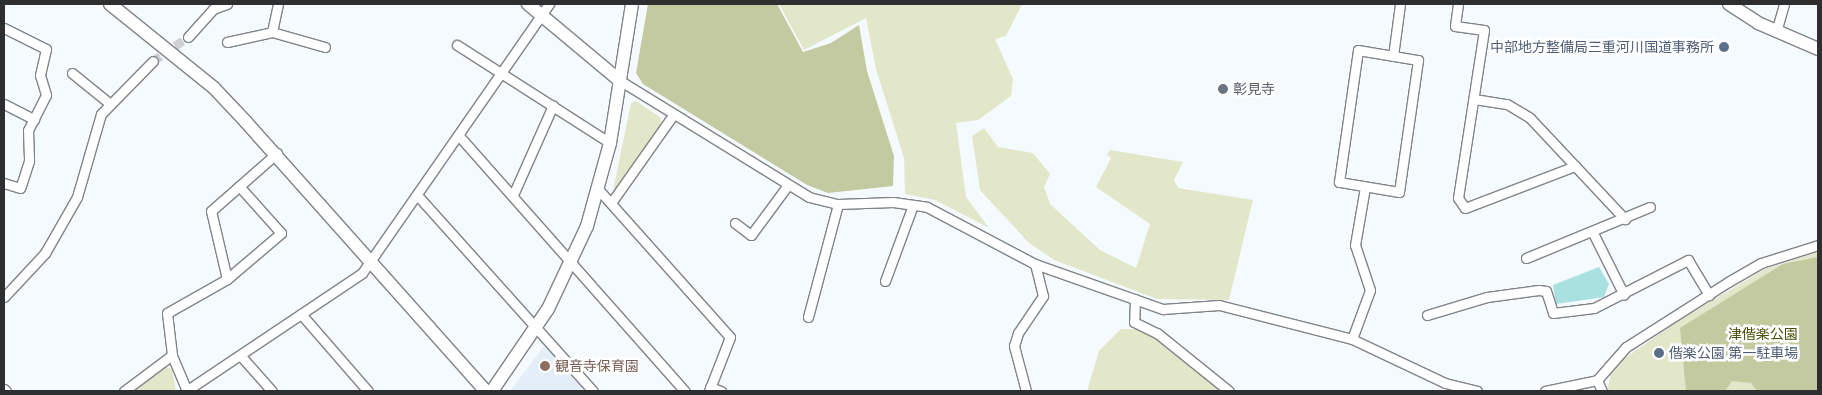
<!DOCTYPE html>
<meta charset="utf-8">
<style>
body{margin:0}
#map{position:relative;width:1822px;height:395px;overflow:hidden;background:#f5faff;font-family:"Archivo Narrow","Noto Sans JP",sans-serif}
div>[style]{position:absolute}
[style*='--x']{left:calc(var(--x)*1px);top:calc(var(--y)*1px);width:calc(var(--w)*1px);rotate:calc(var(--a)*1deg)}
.built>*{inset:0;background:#e3eef8}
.green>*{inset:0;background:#e2e7c9}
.forest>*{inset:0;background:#c3caa0}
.water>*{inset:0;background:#a9e0e0}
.street-tunnel>*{height:9px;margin-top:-4.5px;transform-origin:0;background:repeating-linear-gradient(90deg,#cdd1d6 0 9px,transparent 0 13.5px)}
.roads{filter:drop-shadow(1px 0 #808488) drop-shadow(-1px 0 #808488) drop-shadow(0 1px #808488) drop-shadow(0 -1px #808488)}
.street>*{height:9px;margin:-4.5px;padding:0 4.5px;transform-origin:4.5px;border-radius:4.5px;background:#fff}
.secondary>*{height:12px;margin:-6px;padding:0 6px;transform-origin:6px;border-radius:6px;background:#fff}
.dots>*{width:14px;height:14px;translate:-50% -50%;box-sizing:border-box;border:2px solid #fff;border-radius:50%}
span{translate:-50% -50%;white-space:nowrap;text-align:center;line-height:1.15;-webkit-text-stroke:5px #fff;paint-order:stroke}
.service-label{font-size:14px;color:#4e5e75}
.right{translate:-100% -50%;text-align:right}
.left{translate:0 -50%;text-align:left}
.worship-label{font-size:14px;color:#5b616d}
.park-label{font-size:14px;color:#484e09}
.education-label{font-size:14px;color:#785e54}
.frame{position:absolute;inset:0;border:5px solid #2d2f31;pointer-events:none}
</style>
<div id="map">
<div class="built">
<div style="clip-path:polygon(545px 345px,582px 387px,579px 391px,510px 391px)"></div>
</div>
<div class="green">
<div style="clip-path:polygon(779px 4px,1022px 4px,1006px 36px,995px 39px,1013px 79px,1011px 96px,978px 120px,956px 123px,966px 197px,989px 228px,935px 200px,905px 194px,904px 158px,876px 69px,866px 18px,804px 50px)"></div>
<div style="clip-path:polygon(636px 101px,660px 117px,662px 124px,613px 191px,631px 103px)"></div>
<div style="clip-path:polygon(984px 128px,998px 147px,1033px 153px,1050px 174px,1044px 187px,1050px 204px,1100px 250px,1136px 268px,1150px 224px,1096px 187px,1111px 158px,1107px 155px,1110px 150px,1183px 162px,1174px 180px,1178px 188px,1253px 200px,1229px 300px,1157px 299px,1054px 260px,1029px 243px,980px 190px,972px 136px)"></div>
<div style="clip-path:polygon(1818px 252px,1818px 391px,1607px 391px,1611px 374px,1625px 358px,1678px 321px,1765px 269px)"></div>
<div style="clip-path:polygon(1121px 329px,1141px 329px,1157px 338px,1224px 391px,1087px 391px,1099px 351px)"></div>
<div style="clip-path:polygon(164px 366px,172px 369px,176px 391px,131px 391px)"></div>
</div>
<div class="forest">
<div style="clip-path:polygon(648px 4px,777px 4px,803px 52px,831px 43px,859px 25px,867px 71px,894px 156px,893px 186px,828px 193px,807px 185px,643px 84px,636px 73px)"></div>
<div style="clip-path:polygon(1818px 257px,1818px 391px,1757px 391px,1751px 383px,1732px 381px,1725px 391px,1686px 391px,1680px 328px,1783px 264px)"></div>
</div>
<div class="water">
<div style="clip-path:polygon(1599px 267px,1609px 284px,1604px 297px,1556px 304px,1553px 285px)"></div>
</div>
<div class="street-tunnel">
<div style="--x:153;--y:61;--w:42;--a:-34.4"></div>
</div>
<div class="roads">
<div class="street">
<div style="--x:1458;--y:4;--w:22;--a:98"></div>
<div style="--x:1455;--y:26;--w:29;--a:8"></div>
<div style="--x:1484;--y:30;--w:170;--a:98.8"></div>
<div style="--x:1458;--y:198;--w:12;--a:55"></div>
<div style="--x:1465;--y:208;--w:118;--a:-20.9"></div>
<div style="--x:4;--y:28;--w:47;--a:26.6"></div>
<div style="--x:46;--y:49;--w:27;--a:103"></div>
<div style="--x:40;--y:75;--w:21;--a:73"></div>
<div style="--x:46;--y:95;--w:39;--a:117"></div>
<div style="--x:28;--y:130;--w:31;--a:88"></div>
<div style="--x:29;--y:161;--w:28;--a:108"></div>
<div style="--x:20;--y:188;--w:17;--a:-163"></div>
<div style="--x:272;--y:32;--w:29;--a:-78"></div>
<div style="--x:1776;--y:32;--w:29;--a:-74"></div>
<div style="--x:188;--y:37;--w:38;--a:-48"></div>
<div style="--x:213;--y:9;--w:15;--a:-20"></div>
<div style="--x:227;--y:42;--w:46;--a:-12.5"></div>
<div style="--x:272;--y:32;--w:55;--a:15.8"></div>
<div style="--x:457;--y:45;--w:182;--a:32.6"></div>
<div style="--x:1358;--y:50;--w:61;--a:9.5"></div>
<div style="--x:1418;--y:60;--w:133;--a:98.2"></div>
<div style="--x:1399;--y:192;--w:61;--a:-170.5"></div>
<div style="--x:1339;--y:182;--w:133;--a:-81.8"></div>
<div style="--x:1393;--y:56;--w:52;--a:-82.3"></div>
<div style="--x:72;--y:73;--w:48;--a:39"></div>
<div style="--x:619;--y:80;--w:223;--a:31.6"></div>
<div style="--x:809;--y:197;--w:30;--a:14"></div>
<div style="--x:838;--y:204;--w:55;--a:-2.1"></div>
<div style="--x:893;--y:202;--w:34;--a:8"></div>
<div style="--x:927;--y:207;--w:122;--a:27.8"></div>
<div style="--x:1035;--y:264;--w:136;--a:19.4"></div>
<div style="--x:1163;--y:309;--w:56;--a:-4.1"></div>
<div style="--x:1219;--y:305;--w:137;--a:14.3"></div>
<div style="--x:1352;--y:339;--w:103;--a:25.3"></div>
<div style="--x:1445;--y:383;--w:33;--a:14"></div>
<div style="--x:1474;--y:99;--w:33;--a:9"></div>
<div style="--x:1507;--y:104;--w:27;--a:31"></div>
<div style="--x:1530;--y:118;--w:139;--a:46.8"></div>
<div style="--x:4;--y:104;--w:34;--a:27"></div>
<div style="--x:460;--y:137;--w:339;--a:48.5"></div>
<div style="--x:598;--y:189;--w:198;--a:48.3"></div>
<div style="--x:730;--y:337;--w:58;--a:111.3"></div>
<div style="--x:417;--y:195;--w:263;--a:48.1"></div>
<div style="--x:513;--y:195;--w:98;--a:-66"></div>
<div style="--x:611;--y:203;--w:108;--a:-54.8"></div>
<div style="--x:735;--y:223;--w:20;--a:37"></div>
<div style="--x:751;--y:235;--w:62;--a:-53.5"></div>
<div style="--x:1593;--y:233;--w:69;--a:63.4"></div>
<div style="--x:1526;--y:258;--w:134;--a:-22.4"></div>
<div style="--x:227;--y:279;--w:70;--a:-103.2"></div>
<div style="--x:211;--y:211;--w:88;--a:-41.3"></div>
<div style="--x:885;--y:281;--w:81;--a:-69.8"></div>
<div style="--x:4;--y:297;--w:60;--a:-47"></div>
<div style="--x:45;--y:253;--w:64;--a:-60.3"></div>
<div style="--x:77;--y:197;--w:86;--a:-73.9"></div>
<div style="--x:101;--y:114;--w:74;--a:-45.5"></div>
<div style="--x:1135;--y:299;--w:23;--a:92"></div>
<div style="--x:1134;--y:322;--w:25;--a:26"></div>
<div style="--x:1157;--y:333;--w:92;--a:38.9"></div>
<div style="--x:301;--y:314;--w:102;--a:49"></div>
<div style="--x:1427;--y:315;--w:63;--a:-16.7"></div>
<div style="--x:1487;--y:297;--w:52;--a:-7.7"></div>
<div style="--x:1539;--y:290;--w:7;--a:8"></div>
<div style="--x:1546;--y:291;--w:23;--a:72"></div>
<div style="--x:1553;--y:313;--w:41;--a:-7"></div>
<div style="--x:1594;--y:308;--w:106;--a:-27.1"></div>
<div style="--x:1688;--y:260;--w:41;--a:59"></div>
<div style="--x:808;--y:317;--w:117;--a:-75.1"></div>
<div style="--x:1352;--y:339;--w:52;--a:-69.8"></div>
<div style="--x:1370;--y:290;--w:47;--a:-108.4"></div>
<div style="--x:1355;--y:245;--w:59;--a:-80.2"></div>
<div style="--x:240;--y:355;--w:48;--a:48.4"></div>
<div style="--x:1597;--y:380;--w:12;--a:66"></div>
<div style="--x:710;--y:387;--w:12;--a:20"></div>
<div style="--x:4;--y:389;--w:3;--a:45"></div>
<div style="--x:124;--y:391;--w:60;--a:-36.9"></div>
<div style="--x:186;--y:391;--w:212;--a:-33.8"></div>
<div style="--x:362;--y:273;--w:328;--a:-55.2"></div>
<div style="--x:187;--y:391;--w:39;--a:-113"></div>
<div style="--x:172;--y:355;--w:42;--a:-96.8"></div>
<div style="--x:167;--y:313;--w:69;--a:-29.5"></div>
<div style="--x:227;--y:279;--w:71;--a:-40.4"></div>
<div style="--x:281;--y:233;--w:63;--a:-131.8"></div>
<div style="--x:1026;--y:391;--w:47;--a:-104.9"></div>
<div style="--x:1014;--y:346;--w:14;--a:-73"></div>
<div style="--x:1018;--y:333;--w:45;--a:-56"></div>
<div style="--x:1043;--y:296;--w:33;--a:-104"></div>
<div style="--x:1545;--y:391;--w:53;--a:-11.9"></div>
<div style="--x:1597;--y:380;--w:44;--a:-48.7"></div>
<div style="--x:1626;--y:347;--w:121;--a:-32.5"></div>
<div style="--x:1728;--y:282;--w:38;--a:-30"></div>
<div style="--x:1761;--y:263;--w:60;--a:-17.5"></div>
</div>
<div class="secondary">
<div style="--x:110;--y:4;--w:134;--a:38.9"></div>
<div style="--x:214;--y:88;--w:47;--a:46.7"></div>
<div style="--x:246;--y:122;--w:361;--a:48.3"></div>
<div style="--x:528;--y:4;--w:119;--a:39.9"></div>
<div style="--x:1729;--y:4;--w:35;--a:33"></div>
<div style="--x:1758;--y:23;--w:65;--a:23.4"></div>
<div style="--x:492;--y:391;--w:99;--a:-55.7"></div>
<div style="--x:548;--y:309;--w:92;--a:-64.8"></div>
<div style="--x:587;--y:226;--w:86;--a:-74.5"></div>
<div style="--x:610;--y:143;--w:141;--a:-81"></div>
</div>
</div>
<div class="dots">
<div style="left:1724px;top:47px;background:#5c6f8a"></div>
<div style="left:1223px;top:89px;background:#6b7280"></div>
<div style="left:1659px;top:353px;background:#5c6f8a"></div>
<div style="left:545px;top:366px;background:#8d6e63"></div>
</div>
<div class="service-label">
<span class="right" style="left:1714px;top:47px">中部地方整備局三重河川国道事務所</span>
<span class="left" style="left:1669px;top:353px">偕楽公園 第一駐車場</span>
</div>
<div class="worship-label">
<span class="left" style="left:1233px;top:89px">彰見寺</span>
</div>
<div class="park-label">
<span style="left:1763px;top:334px">津偕楽公園</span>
</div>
<div class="education-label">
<span class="left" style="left:555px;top:366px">観音寺保育園</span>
</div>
<div class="frame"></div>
</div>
